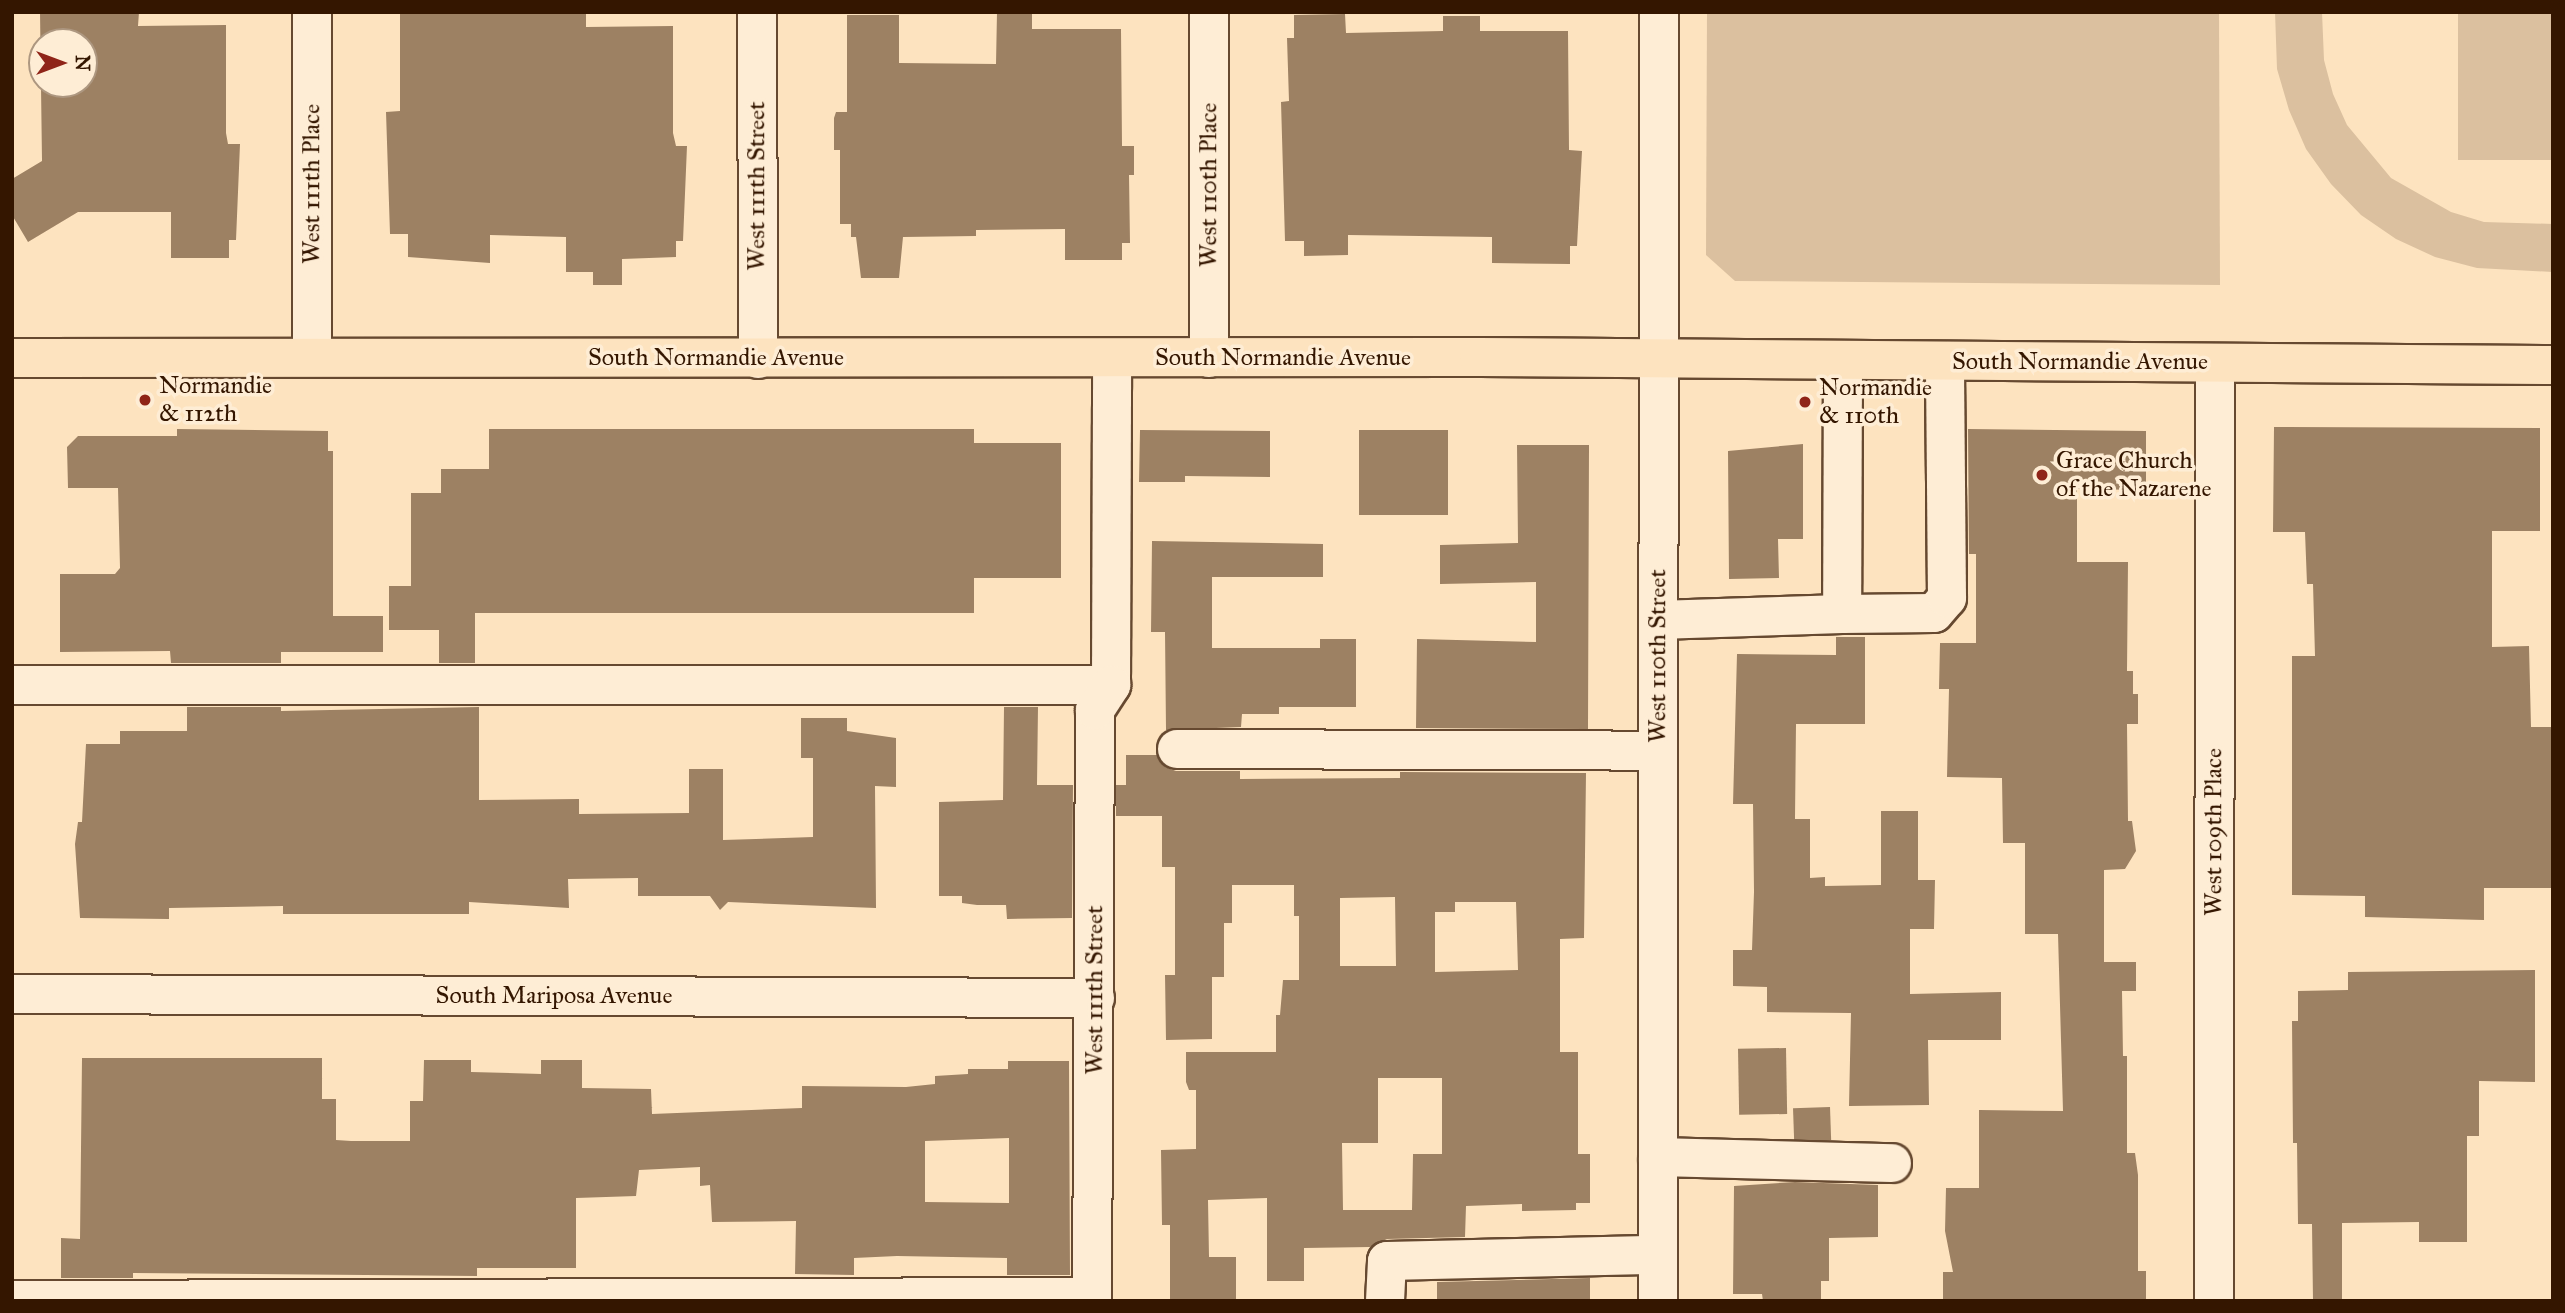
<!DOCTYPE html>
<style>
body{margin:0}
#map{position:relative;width:2565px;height:1313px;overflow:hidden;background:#fde3bf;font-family:"IM FELL Great Primer",serif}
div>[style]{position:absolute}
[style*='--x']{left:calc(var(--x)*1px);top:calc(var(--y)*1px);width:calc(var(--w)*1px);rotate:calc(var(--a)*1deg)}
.green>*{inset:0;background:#dbc09f;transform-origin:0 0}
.building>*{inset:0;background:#9d8163;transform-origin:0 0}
.roads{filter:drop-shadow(2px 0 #664930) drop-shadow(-2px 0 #664930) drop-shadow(0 2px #664930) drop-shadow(0 -2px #664930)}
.minor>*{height:38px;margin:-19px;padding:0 19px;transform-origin:19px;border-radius:19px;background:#feedd5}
.major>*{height:38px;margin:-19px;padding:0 19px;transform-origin:19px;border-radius:19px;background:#fde3bf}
.dots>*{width:19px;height:19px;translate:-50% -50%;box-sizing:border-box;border:4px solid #feedd5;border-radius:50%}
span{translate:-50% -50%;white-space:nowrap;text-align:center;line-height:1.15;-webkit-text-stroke:7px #feedd5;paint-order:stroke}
.street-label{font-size:24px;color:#341600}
.poi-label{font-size:24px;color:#341600}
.left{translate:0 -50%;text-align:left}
.frame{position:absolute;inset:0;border:14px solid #341600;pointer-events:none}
.north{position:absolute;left:28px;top:28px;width:70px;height:70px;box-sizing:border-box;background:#feedd5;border:2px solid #ad9780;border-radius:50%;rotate:90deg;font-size:19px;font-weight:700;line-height:28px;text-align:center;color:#341600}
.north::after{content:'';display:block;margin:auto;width:24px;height:32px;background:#8f2418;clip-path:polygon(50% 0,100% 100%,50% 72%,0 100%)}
</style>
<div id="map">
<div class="green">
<div style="clip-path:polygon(1707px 12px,2219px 12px,2220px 285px,1735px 281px,1706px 255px)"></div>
<div style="clip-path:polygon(2275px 12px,2322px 12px,2324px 60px,2333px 94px,2347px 125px,2391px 178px,2451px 212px,2484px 222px,2553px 224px,2553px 272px,2477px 268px,2435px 257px,2396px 239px,2361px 215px,2331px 184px,2306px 149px,2289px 110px,2277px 69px)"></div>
<div style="left:2458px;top:12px;width:95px;height:148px"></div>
</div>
<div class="building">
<div style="clip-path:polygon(evenodd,40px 12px,139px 12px,138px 26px,226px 25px,226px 133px,228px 144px,240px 144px,236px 240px,229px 240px,229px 258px,171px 258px,171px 212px,78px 212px,28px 242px,12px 215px,12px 179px,42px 161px,40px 12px,42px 42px,84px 42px,84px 84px,42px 84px,42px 42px)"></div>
<div style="clip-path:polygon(549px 12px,586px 12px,586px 27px,673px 26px,673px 133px,676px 146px,687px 146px,683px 241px,676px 241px,676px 257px,622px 259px,622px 285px,593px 285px,593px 272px,566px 272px,566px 237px,490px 235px,490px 263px,408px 257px,408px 234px,390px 234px,386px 112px,400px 111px,400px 14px)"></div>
<div style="clip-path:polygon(997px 12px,1032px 12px,1032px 29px,1121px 29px,1122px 146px,1134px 146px,1134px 175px,1129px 175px,1130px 243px,1122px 243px,1122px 260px,1065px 260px,1065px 229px,976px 230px,976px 236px,903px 237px,899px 278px,861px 278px,856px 237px,851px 237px,851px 224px,840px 224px,840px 150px,834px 150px,834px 118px,836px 112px,847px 112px,847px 15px,899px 15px,899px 63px,996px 64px)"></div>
<div style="clip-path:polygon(1345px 14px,1346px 33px,1443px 31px,1443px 16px,1480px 16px,1480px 31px,1568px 31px,1569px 150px,1582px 151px,1577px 246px,1570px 246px,1570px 264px,1492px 263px,1492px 237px,1348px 235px,1348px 255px,1304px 256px,1304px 241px,1285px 241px,1281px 102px,1289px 101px,1287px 38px,1294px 38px,1294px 15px)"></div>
<div style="clip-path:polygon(2274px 427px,2540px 428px,2540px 531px,2492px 531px,2492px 647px,2529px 646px,2531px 727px,2552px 727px,2553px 888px,2484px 888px,2484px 920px,2365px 917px,2365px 896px,2292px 895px,2292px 656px,2315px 656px,2313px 584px,2307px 584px,2305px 532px,2273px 532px)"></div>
<div style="clip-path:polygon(177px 429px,328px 431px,328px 451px,333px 451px,333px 616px,383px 616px,383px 652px,281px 652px,281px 663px,171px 663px,170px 651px,60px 652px,60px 574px,115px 574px,120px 568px,118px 488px,68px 488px,67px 447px,78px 436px,177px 436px)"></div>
<div style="clip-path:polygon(489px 429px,974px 429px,974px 443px,1061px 443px,1061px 578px,974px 578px,974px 613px,475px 613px,475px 663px,439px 663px,439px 630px,389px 630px,389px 586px,411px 586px,411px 493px,441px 493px,441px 469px,489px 469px)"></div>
<div style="clip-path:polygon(1968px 429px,2146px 431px,2146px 490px,2077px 489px,2077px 562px,2128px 562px,2127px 671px,2133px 671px,2133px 694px,2138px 694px,2138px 724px,2127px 724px,2128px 821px,2132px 821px,2136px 851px,2125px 869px,2104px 870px,2104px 962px,2136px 962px,2136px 991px,2122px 991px,2123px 1056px,2127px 1056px,2127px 1153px,2135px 1153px,2138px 1175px,2138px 1271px,2146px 1271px,2146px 1301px,1943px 1301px,1943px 1272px,1953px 1272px,1945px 1231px,1946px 1188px,1979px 1188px,1979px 1110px,2063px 1111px,2058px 934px,2025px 934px,2025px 843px,2003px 843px,2002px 778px,1947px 777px,1949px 689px,1939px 689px,1940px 643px,1976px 643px,1976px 554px,1969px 554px)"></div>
<div style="clip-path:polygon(1140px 430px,1270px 431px,1270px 477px,1185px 476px,1185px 482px,1139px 482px)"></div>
<div style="left:1359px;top:430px;width:89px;height:85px"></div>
<div style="clip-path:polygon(1803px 444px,1803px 539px,1778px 539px,1779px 578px,1729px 579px,1728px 451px)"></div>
<div style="clip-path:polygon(1517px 445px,1589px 445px,1588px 729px,1416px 728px,1417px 639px,1536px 642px,1536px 582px,1440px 584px,1440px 545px,1518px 543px)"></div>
<div style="clip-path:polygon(1152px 541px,1323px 544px,1323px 577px,1212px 577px,1212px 648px,1320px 648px,1320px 639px,1356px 639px,1356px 707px,1279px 707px,1279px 714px,1242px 714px,1241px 727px,1166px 730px,1165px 632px,1151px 632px)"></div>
<div style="clip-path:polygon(1836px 637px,1865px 637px,1865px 724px,1796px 724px,1795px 819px,1810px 819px,1810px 878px,1825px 877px,1825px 886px,1881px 885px,1881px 811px,1918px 811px,1918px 880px,1935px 880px,1934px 929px,1910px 929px,1910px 994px,2001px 992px,2001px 1040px,1928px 1040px,1929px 1105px,1849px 1106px,1851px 1013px,1767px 1012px,1767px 987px,1733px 986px,1733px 950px,1752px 950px,1754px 892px,1753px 804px,1733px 804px,1737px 654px,1836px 655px)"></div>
<div style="clip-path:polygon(187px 707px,281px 707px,281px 711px,479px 707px,479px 800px,579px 799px,579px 814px,689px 813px,689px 769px,723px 769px,723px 840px,813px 837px,813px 758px,801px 758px,801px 718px,847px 718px,847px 731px,896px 738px,896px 787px,875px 786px,876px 908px,728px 902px,720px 910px,710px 896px,638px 896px,638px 878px,568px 879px,569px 908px,469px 902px,469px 914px,283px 914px,283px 906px,169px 908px,169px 919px,80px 918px,75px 844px,78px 822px,82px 822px,86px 744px,120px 744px,120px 731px,187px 731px)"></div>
<div style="clip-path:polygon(1004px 707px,1038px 707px,1037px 785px,1073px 785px,1072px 918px,1007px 919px,1006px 905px,977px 905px,962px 903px,962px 896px,939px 896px,939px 802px,1003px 800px)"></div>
<div style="clip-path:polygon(evenodd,1126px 755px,1157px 755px,1165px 767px,1176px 771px,1240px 771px,1240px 779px,1400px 778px,1400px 772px,1586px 773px,1584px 938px,1560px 939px,1560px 1052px,1578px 1052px,1578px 1154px,1590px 1154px,1590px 1203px,1576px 1203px,1576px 1210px,1522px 1211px,1522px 1204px,1466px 1206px,1465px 1237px,1387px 1239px,1370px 1247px,1304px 1248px,1304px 1281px,1267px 1281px,1267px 1198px,1208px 1200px,1209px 1257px,1236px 1257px,1236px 1301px,1170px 1301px,1170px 1225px,1162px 1225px,1161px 1150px,1196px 1149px,1196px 1090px,1189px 1090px,1186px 1082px,1186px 1052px,1276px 1052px,1276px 1015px,1280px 1015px,1283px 980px,1299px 980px,1299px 916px,1294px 916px,1294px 885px,1232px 885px,1232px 923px,1224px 923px,1224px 977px,1212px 977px,1212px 1039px,1166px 1040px,1165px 975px,1175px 975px,1175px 867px,1162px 867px,1162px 816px,1116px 816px,1116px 785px,1126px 785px,1126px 755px,1395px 897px,1396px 966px,1340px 966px,1340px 898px,1395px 897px,1126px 755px,1455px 902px,1516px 902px,1518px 970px,1435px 972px,1435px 912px,1455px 912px,1455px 902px,1126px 755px,1378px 1078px,1442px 1078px,1442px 1154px,1413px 1154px,1412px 1210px,1343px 1210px,1342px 1143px,1378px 1143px,1378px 1078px)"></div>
<div style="clip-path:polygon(2535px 970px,2535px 1082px,2479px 1081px,2479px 1136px,2467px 1136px,2467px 1242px,2419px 1242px,2419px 1222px,2342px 1223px,2342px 1301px,2313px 1301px,2312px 1224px,2298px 1224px,2297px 1143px,2293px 1143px,2292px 1021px,2298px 1021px,2298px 991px,2348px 990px,2348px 972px)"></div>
<div style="left:1786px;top:1048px;width:66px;height:48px;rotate:89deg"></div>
<div style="clip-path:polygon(evenodd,82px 1058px,322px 1058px,322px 1099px,336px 1099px,336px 1140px,351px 1141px,410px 1141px,410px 1101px,423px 1101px,424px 1060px,471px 1060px,471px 1072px,541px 1074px,541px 1060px,582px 1060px,582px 1088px,651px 1089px,652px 1114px,802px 1108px,802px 1086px,906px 1087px,935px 1084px,935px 1076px,968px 1074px,968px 1069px,1008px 1069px,1008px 1061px,1069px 1061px,1070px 1275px,1007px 1275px,1007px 1258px,897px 1256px,854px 1258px,854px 1275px,795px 1274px,796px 1221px,712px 1222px,710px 1185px,700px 1186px,700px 1167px,639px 1170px,636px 1196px,576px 1198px,576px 1268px,477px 1268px,477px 1276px,133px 1273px,133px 1278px,61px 1278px,61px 1238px,80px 1239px,82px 1058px,1009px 1138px,1009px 1203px,925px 1202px,925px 1141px,1009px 1138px)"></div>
<div style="left:1830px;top:1107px;width:33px;height:37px;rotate:88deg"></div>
<div style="clip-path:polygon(1795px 1182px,1878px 1185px,1878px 1237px,1829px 1238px,1829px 1281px,1821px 1281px,1821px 1301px,1763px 1301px,1762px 1294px,1733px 1294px,1734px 1186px)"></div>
<div style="clip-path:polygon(1590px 1278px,1590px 1301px,1437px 1301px,1437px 1282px)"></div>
</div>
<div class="roads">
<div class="minor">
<div style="--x:312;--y:12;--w:344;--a:90"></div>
<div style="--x:757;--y:12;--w:347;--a:89.8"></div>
<div style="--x:1209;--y:12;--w:346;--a:90"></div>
<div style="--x:1843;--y:360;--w:254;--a:90.2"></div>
<div style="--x:1842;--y:614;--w:92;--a:-0.6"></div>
<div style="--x:1934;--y:613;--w:20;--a:-49"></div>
<div style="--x:1947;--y:598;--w:237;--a:-90.5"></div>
<div style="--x:1658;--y:620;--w:184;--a:-1.9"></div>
<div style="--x:12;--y:685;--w:1099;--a:0"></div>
<div style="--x:1111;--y:685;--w:327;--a:-89.8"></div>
<div style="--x:1177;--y:749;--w:481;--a:0.2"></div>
<div style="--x:12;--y:994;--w:1083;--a:0.21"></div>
<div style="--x:1658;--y:1157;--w:234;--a:1.5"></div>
<div style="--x:12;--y:1300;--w:1080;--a:-0.16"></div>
<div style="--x:1092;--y:1301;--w:591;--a:-89.71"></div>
<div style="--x:1095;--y:710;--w:30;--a:-57"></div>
<div style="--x:1385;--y:1301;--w:40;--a:-87.1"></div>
<div style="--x:1387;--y:1261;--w:271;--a:-1.3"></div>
<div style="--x:1658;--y:1301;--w:1289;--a:-89.96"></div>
<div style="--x:2214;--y:1301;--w:938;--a:-89.94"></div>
</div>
<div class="major">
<div style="--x:12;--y:358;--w:1467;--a:-0.04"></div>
<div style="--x:1479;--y:357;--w:1074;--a:0.43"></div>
</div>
</div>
<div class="dots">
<div style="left:145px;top:400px;background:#8f2418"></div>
<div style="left:1805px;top:402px;background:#8f2418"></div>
<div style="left:2042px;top:475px;background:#8f2418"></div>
</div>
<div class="street-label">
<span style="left:312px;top:184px;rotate:-90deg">West 111th Place</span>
<span style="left:1209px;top:185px;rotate:-90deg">West 110th Place</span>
<span style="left:757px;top:186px;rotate:-90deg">West 111th Street</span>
<span style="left:716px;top:358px">South Normandie Avenue</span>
<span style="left:1283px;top:358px">South Normandie Avenue</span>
<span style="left:2080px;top:362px">South Normandie Avenue</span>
<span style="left:1658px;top:656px;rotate:-90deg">West 110th Street</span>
<span style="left:2214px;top:832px;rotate:-90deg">West 109th Place</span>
<span style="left:1095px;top:990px;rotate:-90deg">West 111th Street</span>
<span style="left:554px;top:996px">South Mariposa Avenue</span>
</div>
<div class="poi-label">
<span class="left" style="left:159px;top:400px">Normandie<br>&amp; 112th</span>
<span class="left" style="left:1819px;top:402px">Normandie<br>&amp; 110th</span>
<span class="left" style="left:2056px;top:475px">Grace Church<br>of the Nazarene</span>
</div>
<div class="frame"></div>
<div class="north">N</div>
</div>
